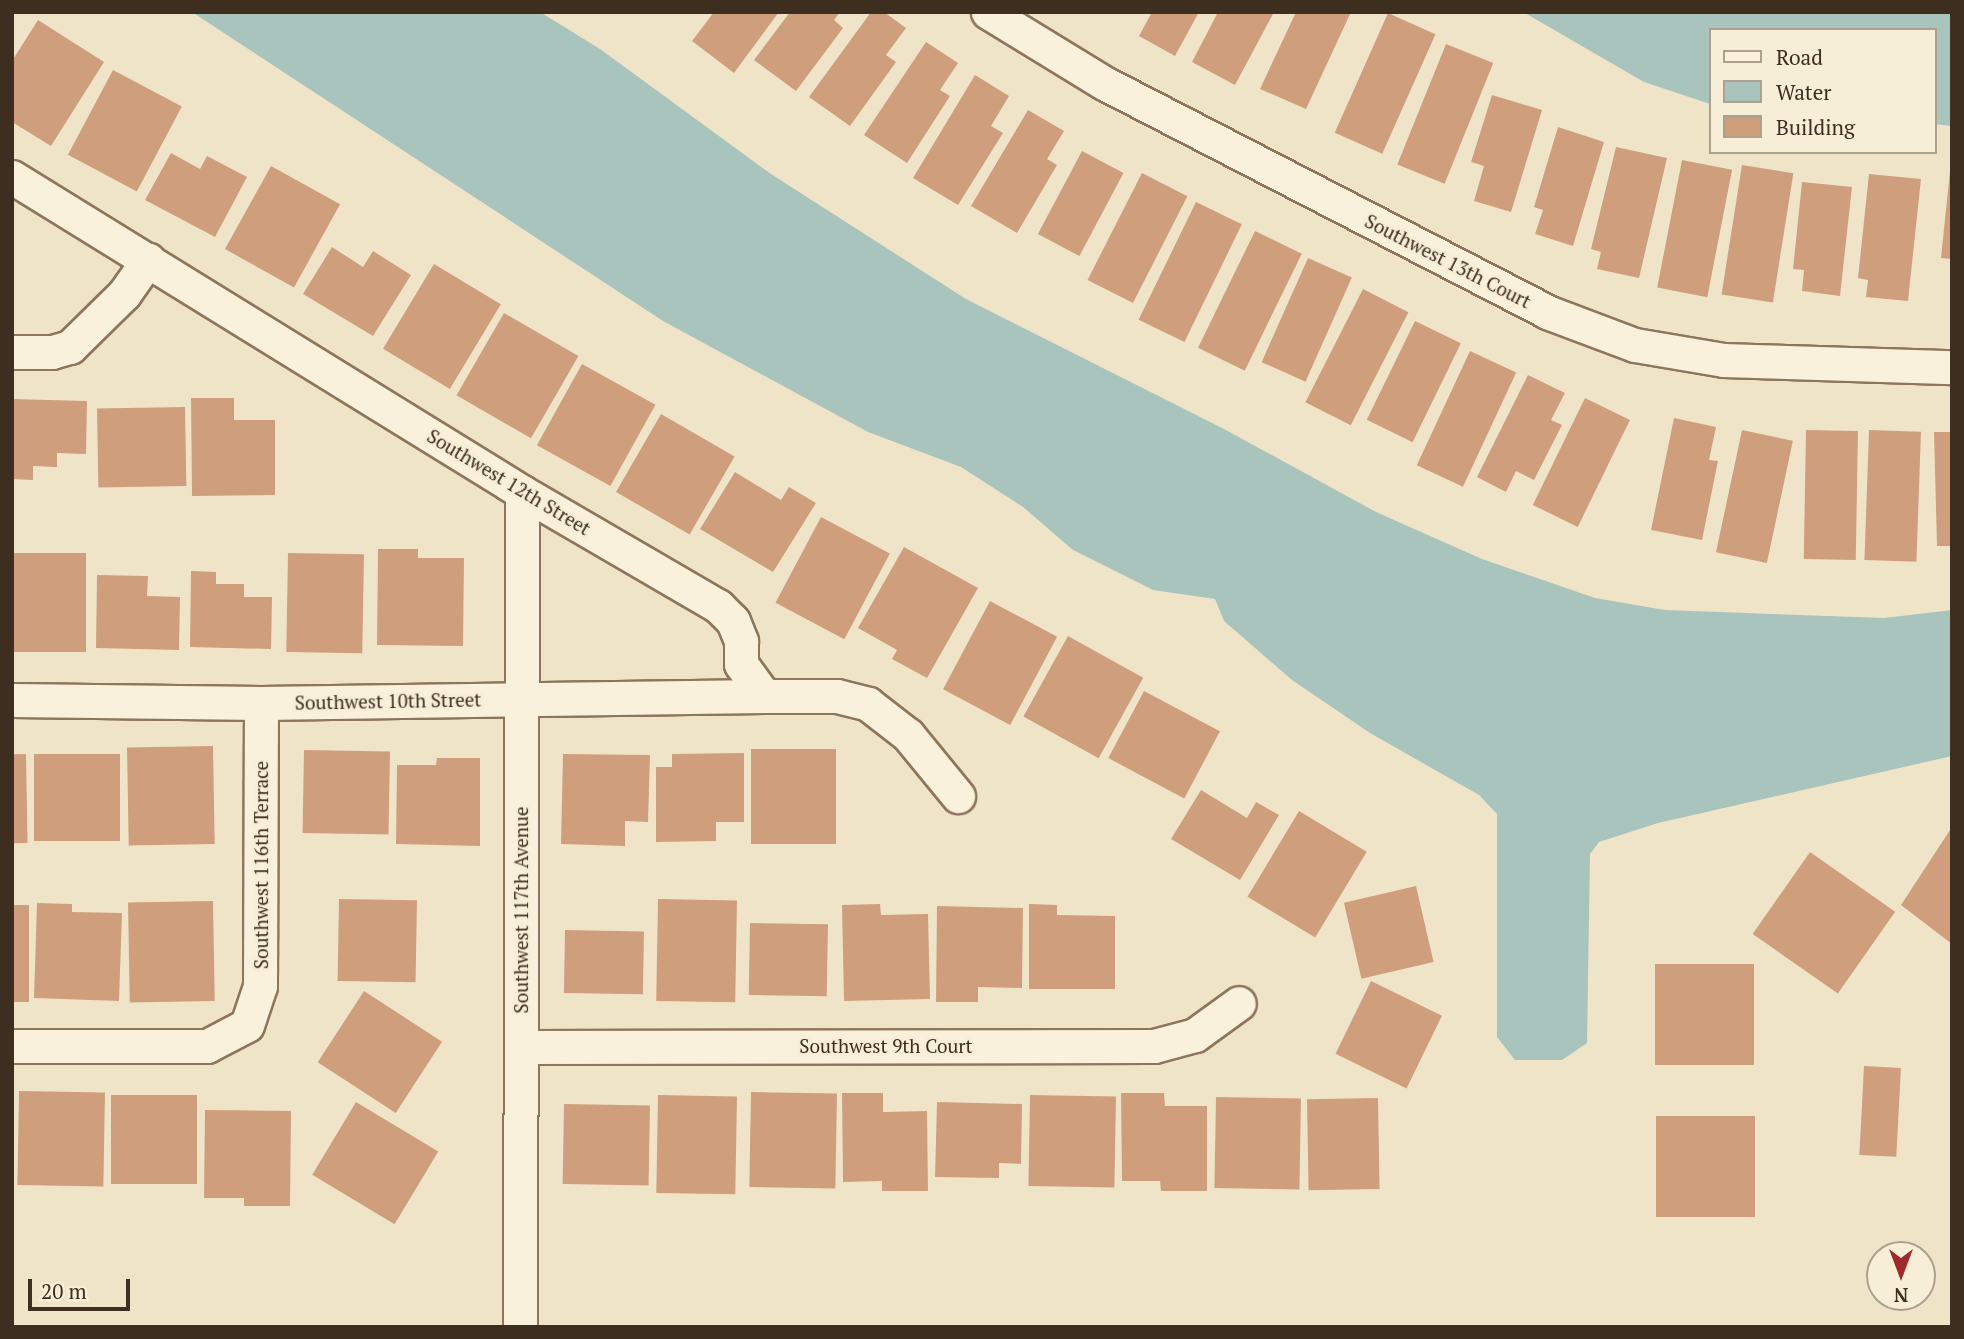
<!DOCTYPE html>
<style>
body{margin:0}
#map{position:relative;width:1964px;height:1339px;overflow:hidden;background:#f0e4c8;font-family:"PT Serif",serif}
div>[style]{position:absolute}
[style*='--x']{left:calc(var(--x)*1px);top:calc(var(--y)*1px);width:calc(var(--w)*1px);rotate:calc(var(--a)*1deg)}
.water>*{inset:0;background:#a9c4bc}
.building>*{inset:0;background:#cf9f7d;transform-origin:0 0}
.roads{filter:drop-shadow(2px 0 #8d765c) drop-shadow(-2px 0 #8d765c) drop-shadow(0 2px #8d765c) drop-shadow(0 -2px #8d765c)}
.minor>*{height:33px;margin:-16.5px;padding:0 16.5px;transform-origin:16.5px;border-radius:16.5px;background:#faf1dc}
span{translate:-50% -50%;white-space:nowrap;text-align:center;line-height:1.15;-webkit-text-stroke:6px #f7eed8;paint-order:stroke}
.street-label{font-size:19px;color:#3d2e20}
.frame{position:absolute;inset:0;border:14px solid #3d2e20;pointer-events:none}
.legend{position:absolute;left:1709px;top:28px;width:228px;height:126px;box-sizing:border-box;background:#f7eed8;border:2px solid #ada18e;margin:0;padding:9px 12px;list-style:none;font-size:21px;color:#3d2e20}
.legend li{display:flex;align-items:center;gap:14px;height:35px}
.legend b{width:35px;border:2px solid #ada18e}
.north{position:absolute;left:1866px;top:1241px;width:70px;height:70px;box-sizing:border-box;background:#f7eed8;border:2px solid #ada18e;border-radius:50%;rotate:180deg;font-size:19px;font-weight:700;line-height:28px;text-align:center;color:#3d2e20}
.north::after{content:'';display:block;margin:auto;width:24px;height:32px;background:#9e2a2b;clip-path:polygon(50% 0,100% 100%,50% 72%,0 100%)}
.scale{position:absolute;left:28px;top:1279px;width:102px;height:32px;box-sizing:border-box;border:4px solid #3d2e20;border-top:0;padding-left:9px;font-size:21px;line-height:24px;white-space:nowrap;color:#3d2e20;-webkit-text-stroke:5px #f7eed8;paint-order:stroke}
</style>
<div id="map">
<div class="water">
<div style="clip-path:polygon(192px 12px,540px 12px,600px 49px,771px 174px,966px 299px,1224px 429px,1376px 512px,1482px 559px,1595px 598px,1665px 610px,1884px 618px,1952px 610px,1952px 756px,1658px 823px,1599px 842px,1590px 854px,1587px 1043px,1562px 1060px,1515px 1060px,1497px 1037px,1497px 814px,1479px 795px,1370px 733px,1292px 680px,1224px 621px,1215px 599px,1153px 590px,1073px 550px,1023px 507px,961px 467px,868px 432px,663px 321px)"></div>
<div style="clip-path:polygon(1523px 12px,1952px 12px,1952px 126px,1934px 124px,1934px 30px,1710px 30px,1710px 104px,1644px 82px)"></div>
</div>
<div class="building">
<div style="clip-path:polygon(714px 12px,779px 12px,734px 73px,692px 41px)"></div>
<div style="clip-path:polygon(790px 12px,840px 12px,834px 20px,843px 28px,796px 91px,754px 60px)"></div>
<div style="clip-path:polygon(871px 12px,884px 12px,906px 28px,886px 55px,896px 62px,850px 126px,809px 97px)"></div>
<div style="clip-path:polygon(1152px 12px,1199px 12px,1175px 56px,1139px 36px)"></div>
<div style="clip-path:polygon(1218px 12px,1274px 12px,1235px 85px,1192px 62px)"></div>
<div style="clip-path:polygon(1296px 12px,1351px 12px,1306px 109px,1260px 89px)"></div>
<div style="left:1388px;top:13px;width:52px;height:131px;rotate:24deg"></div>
<div style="clip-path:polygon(38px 20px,104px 62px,51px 146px,12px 122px,12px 61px)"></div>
<div style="clip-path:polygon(926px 42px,958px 63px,940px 90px,950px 96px,907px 163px,864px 135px)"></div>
<div style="left:1446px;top:44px;width:51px;height:130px;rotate:22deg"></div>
<div style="left:113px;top:70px;width:78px;height:96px;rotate:28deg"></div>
<div style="clip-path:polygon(975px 75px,1009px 96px,991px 126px,1003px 133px,958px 205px,913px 178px)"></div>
<div style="clip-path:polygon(1492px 95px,1542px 110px,1511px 212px,1474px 201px,1484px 166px,1471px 162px)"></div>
<div style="clip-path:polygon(1028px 110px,1064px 131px,1047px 159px,1057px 165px,1017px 233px,971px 206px)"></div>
<div style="clip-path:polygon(1558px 127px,1604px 142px,1573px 246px,1535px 234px,1543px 210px,1534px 207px)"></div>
<div style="clip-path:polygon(1616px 147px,1667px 158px,1639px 278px,1597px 269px,1601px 252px,1591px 249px)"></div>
<div style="left:1082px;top:151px;width:47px;height:94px;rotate:28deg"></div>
<div style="clip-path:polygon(171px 153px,200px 169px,207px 156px,247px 177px,215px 237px,145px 200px)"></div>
<div style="left:1682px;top:160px;width:51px;height:130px;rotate:11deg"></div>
<div style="left:1742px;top:165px;width:52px;height:131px;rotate:9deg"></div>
<div style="left:271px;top:166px;width:79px;height:95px;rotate:29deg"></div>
<div style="clip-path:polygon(1950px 171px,1952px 171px,1952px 259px,1941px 258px)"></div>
<div style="left:1142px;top:173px;width:51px;height:120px;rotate:27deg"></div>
<div style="clip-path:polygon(1869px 174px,1921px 179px,1908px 301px,1866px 297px,1868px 280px,1858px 278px)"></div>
<div style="clip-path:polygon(1802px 182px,1852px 187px,1840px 296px,1802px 291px,1804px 270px,1793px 269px)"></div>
<div style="left:1196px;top:202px;width:51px;height:131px;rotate:26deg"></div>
<div style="left:1255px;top:231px;width:52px;height:130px;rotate:26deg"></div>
<div style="clip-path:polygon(332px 247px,363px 267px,373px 251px,411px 275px,373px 336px,303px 294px)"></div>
<div style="left:1308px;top:258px;width:48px;height:114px;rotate:24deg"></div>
<div style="left:434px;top:264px;width:78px;height:99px;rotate:31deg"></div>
<div style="left:1363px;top:289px;width:51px;height:127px;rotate:27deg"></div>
<div style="left:504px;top:313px;width:86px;height:95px;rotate:30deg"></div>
<div style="left:1415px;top:321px;width:51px;height:110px;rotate:26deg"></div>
<div style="left:1470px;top:351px;width:51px;height:126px;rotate:25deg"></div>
<div style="left:582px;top:364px;width:84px;height:93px;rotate:29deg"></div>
<div style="clip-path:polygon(1528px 375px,1565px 393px,1551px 420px,1562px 425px,1534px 480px,1516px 471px,1506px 492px,1477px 477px)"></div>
<div style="clip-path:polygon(191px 398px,234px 398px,234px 420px,275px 420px,275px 495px,192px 496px)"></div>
<div style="left:1585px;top:398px;width:50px;height:119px;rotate:26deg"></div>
<div style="clip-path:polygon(12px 399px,87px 401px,86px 454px,57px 453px,57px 467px,33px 466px,33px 480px,12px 479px)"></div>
<div style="left:185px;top:407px;width:79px;height:88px;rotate:89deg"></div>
<div style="left:661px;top:414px;width:85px;height:90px;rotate:30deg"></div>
<div style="clip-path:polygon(1674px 418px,1716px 427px,1709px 460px,1718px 461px,1702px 540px,1651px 530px)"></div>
<div style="left:1742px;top:430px;width:52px;height:125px;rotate:12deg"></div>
<div style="left:1806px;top:430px;width:52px;height:129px;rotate:1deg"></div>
<div style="left:1869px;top:430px;width:52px;height:130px;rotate:2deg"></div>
<div style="clip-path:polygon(1934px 432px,1952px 432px,1952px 546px,1937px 546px)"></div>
<div style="clip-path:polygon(735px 472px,781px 500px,789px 487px,816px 503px,773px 572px,700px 529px)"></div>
<div style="left:821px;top:517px;width:78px;height:97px;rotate:28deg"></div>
<div style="clip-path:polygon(904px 547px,978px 588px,927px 678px,892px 659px,897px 650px,858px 628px)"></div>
<div style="clip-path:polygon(378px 549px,418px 549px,418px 558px,464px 558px,463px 646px,377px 645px)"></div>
<div style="left:12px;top:553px;width:74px;height:99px"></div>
<div style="left:288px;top:553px;width:76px;height:99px;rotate:1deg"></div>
<div style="clip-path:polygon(191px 571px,216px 572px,216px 584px,244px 584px,244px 597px,272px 597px,271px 649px,190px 647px)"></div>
<div style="clip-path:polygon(97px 575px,148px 576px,147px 596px,180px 597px,179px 650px,96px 648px)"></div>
<div style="left:990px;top:601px;width:76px;height:100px;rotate:28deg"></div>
<div style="left:1068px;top:636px;width:86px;height:92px;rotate:29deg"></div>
<div style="left:1144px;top:691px;width:86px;height:76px;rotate:28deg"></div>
<div style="left:213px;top:746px;width:98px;height:86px;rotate:89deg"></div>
<div style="left:751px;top:749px;width:85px;height:95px"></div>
<div style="left:304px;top:750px;width:86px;height:83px;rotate:1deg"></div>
<div style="clip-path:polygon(744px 753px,744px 822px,716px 822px,716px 841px,656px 842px,656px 767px,672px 767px,672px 754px)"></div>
<div style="left:26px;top:754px;width:89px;height:14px;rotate:89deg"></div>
<div style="left:34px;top:754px;width:86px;height:87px"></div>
<div style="clip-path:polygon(563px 754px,650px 755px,648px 822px,625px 821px,625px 846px,561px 844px)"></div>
<div style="clip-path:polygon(437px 758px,480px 758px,480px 846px,396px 844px,397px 765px,436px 765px)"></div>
<div style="clip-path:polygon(1201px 790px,1247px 818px,1256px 802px,1279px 815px,1240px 880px,1171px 839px)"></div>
<div style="left:1299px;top:811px;width:79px;height:100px;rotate:31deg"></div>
<div style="clip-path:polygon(1952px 827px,1952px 944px,1901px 905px)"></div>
<div style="left:1810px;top:852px;width:104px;height:100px;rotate:35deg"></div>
<div style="left:1416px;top:886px;width:78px;height:74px;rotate:77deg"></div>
<div style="left:339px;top:899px;width:78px;height:82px;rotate:1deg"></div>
<div style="left:658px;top:899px;width:79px;height:102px;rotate:1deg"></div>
<div style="left:213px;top:901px;width:100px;height:85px;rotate:89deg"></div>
<div style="clip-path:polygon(37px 903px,72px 904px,72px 912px,122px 913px,119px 1001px,34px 998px)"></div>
<div style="clip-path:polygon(880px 904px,881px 915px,928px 914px,930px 999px,844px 1001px,842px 905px)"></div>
<div style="clip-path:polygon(1029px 904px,1057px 905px,1057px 915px,1115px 916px,1115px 989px,1029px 989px)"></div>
<div style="left:12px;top:905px;width:17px;height:97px"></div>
<div style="clip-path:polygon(937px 906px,1023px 908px,1022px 988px,978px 987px,978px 1002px,936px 1002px)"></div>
<div style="left:750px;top:923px;width:78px;height:72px;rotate:1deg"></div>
<div style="left:565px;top:930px;width:79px;height:63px;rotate:1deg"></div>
<div style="left:1655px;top:964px;width:99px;height:101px"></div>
<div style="left:1371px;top:981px;width:79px;height:81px;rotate:26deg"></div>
<div style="left:364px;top:991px;width:93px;height:85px;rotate:33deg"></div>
<div style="left:1864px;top:1066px;width:37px;height:89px;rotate:3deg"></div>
<div style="left:19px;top:1091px;width:86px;height:94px;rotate:1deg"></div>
<div style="left:751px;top:1092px;width:86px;height:95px;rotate:1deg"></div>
<div style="clip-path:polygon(842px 1093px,883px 1093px,883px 1112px,927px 1111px,928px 1191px,882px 1191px,882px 1181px,843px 1182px)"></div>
<div style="clip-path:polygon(1121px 1093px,1164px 1093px,1165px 1106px,1207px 1106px,1207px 1191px,1161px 1191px,1160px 1181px,1122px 1181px)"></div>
<div style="left:111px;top:1095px;width:86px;height:89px"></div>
<div style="left:658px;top:1095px;width:79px;height:98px;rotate:1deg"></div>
<div style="left:1030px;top:1095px;width:86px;height:91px;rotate:1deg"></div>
<div style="left:1216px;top:1097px;width:85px;height:91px;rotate:1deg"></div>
<div style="left:1378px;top:1098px;width:91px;height:71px;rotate:89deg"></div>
<div style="left:356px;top:1102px;width:96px;height:85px;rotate:31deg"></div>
<div style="clip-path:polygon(937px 1102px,1022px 1104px,1021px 1164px,999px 1163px,999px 1178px,935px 1177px)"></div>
<div style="left:564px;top:1104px;width:86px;height:80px;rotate:1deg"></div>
<div style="clip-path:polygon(205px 1110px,291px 1111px,290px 1206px,244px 1206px,244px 1198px,204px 1198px)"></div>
<div style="left:1656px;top:1116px;width:99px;height:101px"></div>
</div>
<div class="roads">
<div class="minor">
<div style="--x:988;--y:12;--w:136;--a:31.5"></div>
<div style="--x:1104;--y:83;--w:499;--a:27.3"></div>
<div style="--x:1547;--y:312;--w:94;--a:20.6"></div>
<div style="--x:1635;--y:345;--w:90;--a:9.6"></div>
<div style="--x:1724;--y:360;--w:228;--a:1.8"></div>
<div style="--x:12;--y:177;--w:599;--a:31.7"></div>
<div style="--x:522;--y:492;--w:227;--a:30.2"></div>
<div style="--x:718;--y:606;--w:21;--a:45"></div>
<div style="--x:733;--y:621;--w:22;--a:68"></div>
<div style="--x:741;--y:641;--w:23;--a:90"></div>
<div style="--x:741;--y:664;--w:39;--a:54"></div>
<div style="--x:764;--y:696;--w:73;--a:0"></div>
<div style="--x:837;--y:696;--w:32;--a:14"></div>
<div style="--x:868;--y:704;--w:51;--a:37.8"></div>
<div style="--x:908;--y:735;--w:79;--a:50.7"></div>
<div style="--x:12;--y:352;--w:40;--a:0"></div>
<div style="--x:52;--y:352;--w:19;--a:-16"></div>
<div style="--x:70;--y:347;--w:76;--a:-44.5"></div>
<div style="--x:124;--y:294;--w:42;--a:-54.8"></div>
<div style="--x:12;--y:700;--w:249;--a:0.7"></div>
<div style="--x:261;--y:703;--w:503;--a:-0.8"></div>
<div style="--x:12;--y:1046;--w:195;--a:0"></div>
<div style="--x:207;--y:1046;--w:45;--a:-27.7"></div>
<div style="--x:247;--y:1025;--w:41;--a:-71.6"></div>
<div style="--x:260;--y:986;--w:283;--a:-89.8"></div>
<div style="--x:522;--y:1047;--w:632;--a:-0.09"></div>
<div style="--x:1154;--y:1046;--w:42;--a:-15"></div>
<div style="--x:1195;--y:1035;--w:54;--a:-36"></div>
<div style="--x:520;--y:1327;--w:835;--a:-89.86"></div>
</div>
</div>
<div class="street-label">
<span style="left:1448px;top:261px;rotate:27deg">Southwest 13th Court</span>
<span style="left:509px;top:482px;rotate:31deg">Southwest 12th Street</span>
<span style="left:388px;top:701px;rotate:-1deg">Southwest 10th Street</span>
<span style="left:261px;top:865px;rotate:-90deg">Southwest 116th Terrace</span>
<span style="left:521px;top:910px;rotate:-90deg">Southwest 117th Avenue</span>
<span style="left:886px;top:1046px">Southwest 9th Court</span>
</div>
<div class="frame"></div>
<ul class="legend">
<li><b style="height:9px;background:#faf1dc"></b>Road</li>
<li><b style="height:19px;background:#a9c4bc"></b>Water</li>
<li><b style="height:19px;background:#cf9f7d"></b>Building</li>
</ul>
<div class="north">N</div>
<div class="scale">20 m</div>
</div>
